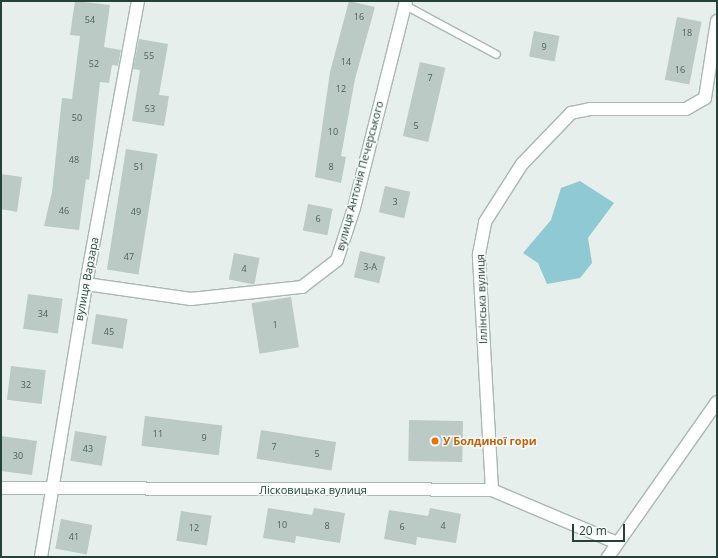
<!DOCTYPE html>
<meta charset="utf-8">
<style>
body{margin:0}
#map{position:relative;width:718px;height:558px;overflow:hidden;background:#e6efeb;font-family:"Open Sans",sans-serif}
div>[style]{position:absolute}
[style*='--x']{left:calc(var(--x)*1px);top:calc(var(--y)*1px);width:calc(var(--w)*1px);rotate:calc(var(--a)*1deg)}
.water>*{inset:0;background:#8ec9d4}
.building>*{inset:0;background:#bbcac4;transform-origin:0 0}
.roads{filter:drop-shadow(1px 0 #a8b8b2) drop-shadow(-1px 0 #a8b8b2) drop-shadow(0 1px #a8b8b2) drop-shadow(0 -1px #a8b8b2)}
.service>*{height:7px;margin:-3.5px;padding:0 3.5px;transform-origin:3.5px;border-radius:3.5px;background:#fff}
.minor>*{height:12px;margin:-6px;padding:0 6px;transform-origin:6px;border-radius:6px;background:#fff}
.secondary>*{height:12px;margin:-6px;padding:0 6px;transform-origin:6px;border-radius:6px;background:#fff}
.dots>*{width:11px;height:11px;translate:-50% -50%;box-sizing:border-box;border:2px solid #f7fbf9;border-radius:50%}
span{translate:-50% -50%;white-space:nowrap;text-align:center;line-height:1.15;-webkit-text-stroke:3px #f7fbf9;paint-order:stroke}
.number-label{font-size:9px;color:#4a645c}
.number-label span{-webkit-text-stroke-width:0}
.street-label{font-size:11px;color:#24423a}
.food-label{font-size:11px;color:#c56008;font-weight:700}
.left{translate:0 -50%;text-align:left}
.frame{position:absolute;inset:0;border:2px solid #24423a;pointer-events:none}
.scale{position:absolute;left:572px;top:524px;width:53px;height:18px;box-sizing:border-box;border:2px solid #24423a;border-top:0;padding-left:5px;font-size:12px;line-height:14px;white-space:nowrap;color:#24423a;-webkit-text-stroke:3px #f7fbf9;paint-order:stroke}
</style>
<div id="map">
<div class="water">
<div style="clip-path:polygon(580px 181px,614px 203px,588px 238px,592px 263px,580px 278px,547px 284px,538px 263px,523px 253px,551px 220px,561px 188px)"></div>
</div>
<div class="building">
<div style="clip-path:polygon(75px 1px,110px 5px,104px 47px,121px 50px,118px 66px,112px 65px,109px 83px,100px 82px,89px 180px,86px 179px,79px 230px,44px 226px,52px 192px,62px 98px,72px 99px,80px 36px,70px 35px)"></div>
<div style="clip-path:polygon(349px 1px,375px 7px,355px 79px,341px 156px,346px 157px,341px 183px,315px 177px,330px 72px)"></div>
<div style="left:677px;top:17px;width:25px;height:64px;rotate:11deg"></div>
<div style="left:534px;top:31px;width:26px;height:26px;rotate:11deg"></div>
<div style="clip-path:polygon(139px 39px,168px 44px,159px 95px,169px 96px,164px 126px,132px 121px,140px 70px,133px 69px)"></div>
<div style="left:420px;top:62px;width:26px;height:76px;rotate:13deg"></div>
<div style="left:126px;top:149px;width:32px;height:122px;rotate:9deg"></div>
<div style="clip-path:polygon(1px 174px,22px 177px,17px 212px,1px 209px)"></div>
<div style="left:385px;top:186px;width:26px;height:27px;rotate:13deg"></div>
<div style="left:308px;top:204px;width:25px;height:27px;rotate:11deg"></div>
<div style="left:360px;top:251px;width:26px;height:27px;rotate:13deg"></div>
<div style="left:234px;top:253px;width:26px;height:27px;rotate:11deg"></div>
<div style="left:28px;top:294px;width:35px;height:35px;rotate:8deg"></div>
<div style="left:291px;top:297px;width:51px;height:40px;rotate:81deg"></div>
<div style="left:96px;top:314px;width:32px;height:30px;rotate:9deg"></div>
<div style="left:11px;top:366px;width:35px;height:34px;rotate:7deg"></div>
<div style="left:145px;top:416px;width:78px;height:30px;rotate:7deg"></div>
<div style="left:409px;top:420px;width:54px;height:41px;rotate:1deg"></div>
<div style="left:261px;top:430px;width:76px;height:29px;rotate:9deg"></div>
<div style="left:75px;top:431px;width:32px;height:30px;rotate:9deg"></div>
<div style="clip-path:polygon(1px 436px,37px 441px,32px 475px,1px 471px)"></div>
<div style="clip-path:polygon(268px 508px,312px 515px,314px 508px,345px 513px,340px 543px,296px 536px,295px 543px,263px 538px)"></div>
<div style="clip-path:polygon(430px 508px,461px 514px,456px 543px,417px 537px,416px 545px,384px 539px,389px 510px,428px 516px)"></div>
<div style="left:181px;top:511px;width:31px;height:30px;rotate:9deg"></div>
<div style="left:61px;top:519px;width:32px;height:30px;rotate:11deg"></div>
</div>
<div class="roads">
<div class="service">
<div style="--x:405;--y:5;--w:103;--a:28.3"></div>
</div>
<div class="minor">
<div style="--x:86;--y:284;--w:106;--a:8.1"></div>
<div style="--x:191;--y:299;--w:112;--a:-6.2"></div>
<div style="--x:302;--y:287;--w:44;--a:-37.6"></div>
<div style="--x:337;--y:260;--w:55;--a:-71.9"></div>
<div style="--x:354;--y:208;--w:213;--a:-75.9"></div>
<div style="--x:492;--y:490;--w:236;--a:-93.2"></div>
<div style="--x:479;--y:254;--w:33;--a:-79"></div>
<div style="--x:485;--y:222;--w:69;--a:-57.5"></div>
<div style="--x:522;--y:164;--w:71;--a:-46.1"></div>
<div style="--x:571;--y:113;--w:19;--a:-12"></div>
<div style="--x:590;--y:109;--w:96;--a:0"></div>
<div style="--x:686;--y:109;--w:22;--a:-30"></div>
<div style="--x:705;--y:98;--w:78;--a:-81.1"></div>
<div style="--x:41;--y:557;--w:277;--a:-80.6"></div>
<div style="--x:86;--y:284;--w:288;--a:-79.6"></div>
</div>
<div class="secondary">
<div style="--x:1;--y:488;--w:491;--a:0.2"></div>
<div style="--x:492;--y:490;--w:134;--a:22.9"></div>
<div style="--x:608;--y:557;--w:189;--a:-54.9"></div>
</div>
</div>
<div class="dots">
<div style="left:435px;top:441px;background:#e8710a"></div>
</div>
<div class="number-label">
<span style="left:359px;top:17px">16</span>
<span style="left:90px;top:20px">54</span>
<span style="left:687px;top:33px">18</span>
<span style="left:544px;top:47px">9</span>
<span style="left:149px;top:56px">55</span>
<span style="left:346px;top:62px">14</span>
<span style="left:94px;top:64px">52</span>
<span style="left:680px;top:70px">16</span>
<span style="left:430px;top:78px">7</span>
<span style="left:341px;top:89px">12</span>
<span style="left:150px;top:109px">53</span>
<span style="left:77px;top:118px">50</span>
<span style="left:416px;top:126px">5</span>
<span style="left:333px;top:132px">10</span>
<span style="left:74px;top:160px">48</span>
<span style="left:139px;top:167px">51</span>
<span style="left:331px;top:167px">8</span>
<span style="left:395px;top:202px">3</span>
<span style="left:64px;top:211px">46</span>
<span style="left:136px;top:212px">49</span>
<span style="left:318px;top:219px">6</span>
<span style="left:129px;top:257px">47</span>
<span style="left:370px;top:267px">3-А</span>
<span style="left:244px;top:269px">4</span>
<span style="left:43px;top:314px">34</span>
<span style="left:275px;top:325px">1</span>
<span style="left:109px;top:332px">45</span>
<span style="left:26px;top:385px">32</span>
<span style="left:158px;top:434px">11</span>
<span style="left:204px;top:438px">9</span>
<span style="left:274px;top:447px">7</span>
<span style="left:88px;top:449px">43</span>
<span style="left:317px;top:454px">5</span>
<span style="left:18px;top:456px">30</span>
<span style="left:282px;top:525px">10</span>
<span style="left:327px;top:526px">8</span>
<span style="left:443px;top:526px">4</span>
<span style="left:402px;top:527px">6</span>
<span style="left:194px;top:528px">12</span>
<span style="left:74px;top:537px">41</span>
</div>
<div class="street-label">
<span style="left:360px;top:176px;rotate:-75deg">вулиця Антонія Печерського</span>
<span style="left:87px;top:279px;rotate:-79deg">вулиця Варзара</span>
<span style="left:482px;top:299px;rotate:-92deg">Іллінська вулиця</span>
<span style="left:313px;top:490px">Лісковицька вулиця</span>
</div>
<div class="food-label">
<span class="left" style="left:443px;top:441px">У Болдиної гори</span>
</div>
<div class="frame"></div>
<div class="scale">20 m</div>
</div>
